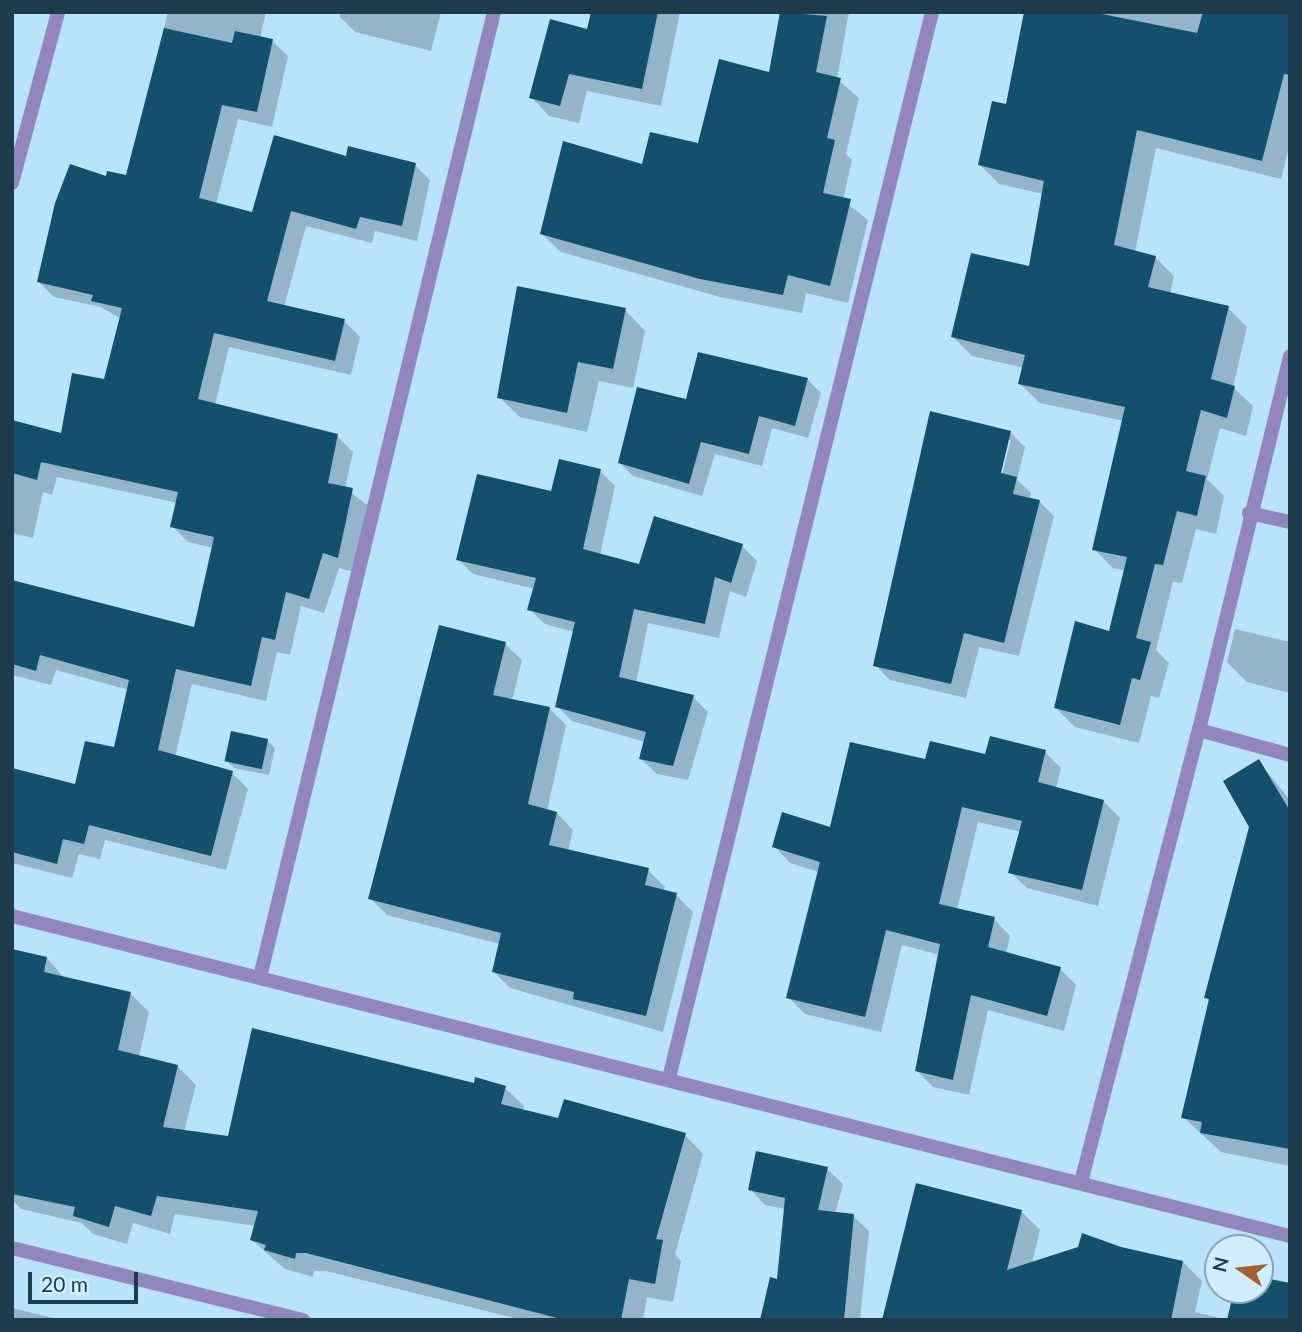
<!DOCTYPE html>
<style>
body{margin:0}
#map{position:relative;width:1302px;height:1332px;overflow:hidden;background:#b8e3fc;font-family:Lato,sans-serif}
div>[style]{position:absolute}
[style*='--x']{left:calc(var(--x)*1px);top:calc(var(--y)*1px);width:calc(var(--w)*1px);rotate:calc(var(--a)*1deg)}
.shadow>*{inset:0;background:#0003}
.building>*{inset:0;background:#13506c;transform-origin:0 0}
.service>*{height:14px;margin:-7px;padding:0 7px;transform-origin:7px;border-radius:7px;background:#9187bc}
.minor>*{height:14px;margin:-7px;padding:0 7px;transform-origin:7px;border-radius:7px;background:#9187bc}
span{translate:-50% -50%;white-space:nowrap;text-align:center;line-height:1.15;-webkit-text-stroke:7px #d1eeff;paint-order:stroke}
.frame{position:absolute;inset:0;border:14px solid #1c3b4b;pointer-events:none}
.north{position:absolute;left:1204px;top:1234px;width:70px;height:70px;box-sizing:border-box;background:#d1eeff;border:2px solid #89a6b7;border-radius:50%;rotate:284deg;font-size:19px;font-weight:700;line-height:28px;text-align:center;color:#1c3b4b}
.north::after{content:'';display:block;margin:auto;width:24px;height:32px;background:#a56032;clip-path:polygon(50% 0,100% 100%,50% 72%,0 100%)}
.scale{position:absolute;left:28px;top:1272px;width:110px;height:32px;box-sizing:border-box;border:4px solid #1c3b4b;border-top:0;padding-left:9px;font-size:21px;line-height:24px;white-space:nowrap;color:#1c3b4b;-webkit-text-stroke:5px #d1eeff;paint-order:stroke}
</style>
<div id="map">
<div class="shadow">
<div style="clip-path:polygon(168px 12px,266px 12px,260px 38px,272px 41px,288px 56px,272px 127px,238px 119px,216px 204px,254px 214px,347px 158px,415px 165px,430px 180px,417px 241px,375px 231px,372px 243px,306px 226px,284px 307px,344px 321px,360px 337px,351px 375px,229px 347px,215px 405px,337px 436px,353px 452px,345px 488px,367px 505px,354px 572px,339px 568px,324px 613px,301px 606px,290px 655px,277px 652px,266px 701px,192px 684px,175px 757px,232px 773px,248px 789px,226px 870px,105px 840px,100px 859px,79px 854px,72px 878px,12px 863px,12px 769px,76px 786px,115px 749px,129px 690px,56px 670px,51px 685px,12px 675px,12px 581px,196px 629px,214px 548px,188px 542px,172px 526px,178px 503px,57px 477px,52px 495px,43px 492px,33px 538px,12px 533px,12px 434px,62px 435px,106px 381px,121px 319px,101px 307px,54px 297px,39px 282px,107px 178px,127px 177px)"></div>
<div style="clip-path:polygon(341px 12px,441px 12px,431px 51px,355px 32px,340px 17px)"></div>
<div style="clip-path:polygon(592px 12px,680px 12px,661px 106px,587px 91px,579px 123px,549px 116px,531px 97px,588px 31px)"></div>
<div style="clip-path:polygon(781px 12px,849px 12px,837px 79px,859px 98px,846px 154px,852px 160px,843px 200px,868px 220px,848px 303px,806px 293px,802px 313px,720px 297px,561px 252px,542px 234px,644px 166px,699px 145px,770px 74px)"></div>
<div style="clip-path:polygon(1026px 12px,1290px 12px,1290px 143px,1281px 179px,1156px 148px,1135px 252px,1155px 257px,1174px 276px,1170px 294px,1228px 308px,1247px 327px,1233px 387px,1253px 406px,1246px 436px,1220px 428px,1207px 479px,1224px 496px,1216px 534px,1196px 529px,1182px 583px,1173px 582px,1156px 650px,1169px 663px,1159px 698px,1151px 696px,1139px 743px,1075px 727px,1056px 708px,1110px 633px,1126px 571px,1113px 568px,1094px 549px,1124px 421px,1040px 403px,1020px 384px,1024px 368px,972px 356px,953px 337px,1031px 268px,1043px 194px,999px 184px,980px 165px,1007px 106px)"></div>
<div style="clip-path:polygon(625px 310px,645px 331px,633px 388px,599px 381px,587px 432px,520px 417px,499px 397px)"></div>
<div style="clip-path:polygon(699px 354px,808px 380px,821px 393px,808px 438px,772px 428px,762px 466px,715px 454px,702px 496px,633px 476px,620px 463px,687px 401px)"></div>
<div style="clip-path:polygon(evenodd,1010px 432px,1025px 447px,1017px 480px,1031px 493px,1030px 499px,1039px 501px,1054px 516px,1019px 656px,979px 647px,966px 698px,890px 680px,875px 665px,1010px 432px,1007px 440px,1011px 440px,1000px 482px,997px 481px,1007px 440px)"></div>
<div style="clip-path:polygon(600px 471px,615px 486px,600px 555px,641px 566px,742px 546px,757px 561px,746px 597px,730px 591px,719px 638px,648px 623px,636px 683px,693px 697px,708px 712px,688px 780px,657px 774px,641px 759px,645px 742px,572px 721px,557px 706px,574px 632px,545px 624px,529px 609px,535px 589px,473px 574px,458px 559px,553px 493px)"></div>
<div style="clip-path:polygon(1235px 629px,1290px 642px,1290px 693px,1247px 682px,1227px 662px)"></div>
<div style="clip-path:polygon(505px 644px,522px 660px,512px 701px,549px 708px,566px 725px,547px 811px,557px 813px,573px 830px,568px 851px,648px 870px,665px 887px,663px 892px,676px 895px,693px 912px,663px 1032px,510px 988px,494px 972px,500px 944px,387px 915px,370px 898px)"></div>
<div style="clip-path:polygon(267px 740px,275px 748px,269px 775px,234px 768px,227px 761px)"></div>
<div style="clip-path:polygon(1045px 752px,1061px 768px,1056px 789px,1103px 801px,1120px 818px,1098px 906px,1027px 888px,1010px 872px,1021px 832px,978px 822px,957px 910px,994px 919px,1010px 936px,1006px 954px,1060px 969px,1076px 985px,1064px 1031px,988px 1010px,969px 1095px,933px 1087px,917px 1071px,940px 955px,902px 945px,881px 1032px,805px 1014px,788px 997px,819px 872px,790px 863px,774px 846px,831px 829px,927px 761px)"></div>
<div style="clip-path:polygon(1259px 762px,1290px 800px,1290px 1166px,1221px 1152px,1183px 1117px,1210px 1002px,1206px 997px,1251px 827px)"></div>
<div style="clip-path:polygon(12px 950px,47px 958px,65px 979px,131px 994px,149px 1012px,139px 1057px,177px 1066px,196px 1085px,184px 1132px,229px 1138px,475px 1085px,505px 1088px,524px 1106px,523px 1111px,559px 1120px,685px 1135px,703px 1154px,675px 1254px,681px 1261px,673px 1302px,647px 1297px,643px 1320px,522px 1320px,326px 1271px,314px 1271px,313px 1277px,285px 1269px,252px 1240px,256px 1226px,175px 1214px,170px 1234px,133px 1223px,127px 1244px,93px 1234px,82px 1223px,21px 1209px,12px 1200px)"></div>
<div style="clip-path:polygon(827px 1169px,843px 1184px,835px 1214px,853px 1216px,869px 1231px,860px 1320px,761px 1320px,779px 1281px,785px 1209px,765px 1205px,750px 1189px)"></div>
<div style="clip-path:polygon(1021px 1211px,1040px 1230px,1032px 1263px,1120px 1249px,1183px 1262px,1202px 1281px,1195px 1312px,1227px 1320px,884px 1320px)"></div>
<div style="clip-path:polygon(12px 1308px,62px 1320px,12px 1320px)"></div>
</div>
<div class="building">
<div style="clip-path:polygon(591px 12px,658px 12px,642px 89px,569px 74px,560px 106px,529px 98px,550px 19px,587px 29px)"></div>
<div style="clip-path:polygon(780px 12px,827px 16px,816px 72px,841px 78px,827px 138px,835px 140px,823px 193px,851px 199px,830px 286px,788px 275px,783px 295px,700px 279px,540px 234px,563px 141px,642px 164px,650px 132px,698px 143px,719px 59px,769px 72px)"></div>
<div style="clip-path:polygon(1024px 12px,1092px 12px,1197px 33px,1203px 12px,1290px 12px,1290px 75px,1284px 74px,1262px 161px,1137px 130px,1114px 245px,1156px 256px,1148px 287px,1229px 306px,1211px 379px,1235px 386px,1227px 418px,1201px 410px,1186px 471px,1206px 476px,1197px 516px,1177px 511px,1163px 565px,1155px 564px,1136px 638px,1151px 642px,1140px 680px,1132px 678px,1120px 725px,1054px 708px,1075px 621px,1109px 631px,1127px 557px,1092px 550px,1125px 407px,1018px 384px,1025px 355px,951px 337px,971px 253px,1029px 266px,1044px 181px,978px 165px,992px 101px,1006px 104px)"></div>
<div style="clip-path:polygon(164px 28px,232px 43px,235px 31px,273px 39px,257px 112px,222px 105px,199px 198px,252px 212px,274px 135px,346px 156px,348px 146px,416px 163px,402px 226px,360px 217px,356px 229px,291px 211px,267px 301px,345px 319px,335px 361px,214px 333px,198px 399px,338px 434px,328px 483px,353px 488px,338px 558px,323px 553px,309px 599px,286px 592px,275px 640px,262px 637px,251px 686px,176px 669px,158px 750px,233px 771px,211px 856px,89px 825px,84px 844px,63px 839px,57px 864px,12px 852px,12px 768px,75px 784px,85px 741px,114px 747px,129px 680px,40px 655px,36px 671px,12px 664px,12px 580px,194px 627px,214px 537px,170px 527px,178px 492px,41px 462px,37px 480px,12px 473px,12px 420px,61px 433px,72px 373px,104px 379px,122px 308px,91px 301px,93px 295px,37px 282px,55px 203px,70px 164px,106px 176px,107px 171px,126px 175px)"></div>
<div style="clip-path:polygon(517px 286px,626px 308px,613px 369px,578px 362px,567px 413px,497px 398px)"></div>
<div style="clip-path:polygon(698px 352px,808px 378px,795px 426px,759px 416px,749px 454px,701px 442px,689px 484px,618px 463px,637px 387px,686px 399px)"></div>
<div style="clip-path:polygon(930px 411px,1011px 431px,1001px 473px,1017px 477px,1013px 494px,1040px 500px,1004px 643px,964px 633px,951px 684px,873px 666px)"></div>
<div style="clip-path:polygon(559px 459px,601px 469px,583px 549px,639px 564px,654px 516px,743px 544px,731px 583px,715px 577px,705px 624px,634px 609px,619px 677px,694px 695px,673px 766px,639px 759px,646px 732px,555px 707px,575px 622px,527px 610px,536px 578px,456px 560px,477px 474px,551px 491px)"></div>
<div style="clip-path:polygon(439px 625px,506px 642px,493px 695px,550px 707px,528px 804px,557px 812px,549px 845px,649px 868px,645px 885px,677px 893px,646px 1016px,573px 999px,574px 992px,492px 972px,501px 933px,368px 899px)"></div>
<div style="left:231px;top:731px;width:38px;height:31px;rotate:12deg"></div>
<div style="clip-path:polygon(990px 736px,1046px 750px,1038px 782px,1104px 800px,1082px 890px,1008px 873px,1022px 821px,962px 807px,939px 904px,995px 917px,988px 947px,1061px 967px,1047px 1016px,971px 995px,953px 1080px,915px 1071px,940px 944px,886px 930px,865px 1017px,786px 998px,820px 862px,772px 847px,782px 812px,830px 827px,850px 742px,925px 759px,930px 741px,985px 754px)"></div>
<div style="clip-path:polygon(1259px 759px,1290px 811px,1290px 1149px,1200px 1133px,1202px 1122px,1181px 1118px,1209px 999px,1204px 998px,1249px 827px,1223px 781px)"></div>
<div style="clip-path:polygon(12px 949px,47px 957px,44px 972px,131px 992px,118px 1050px,178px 1065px,163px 1127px,228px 1136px,252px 1028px,474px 1083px,475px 1077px,506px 1086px,501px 1104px,558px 1118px,564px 1099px,686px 1133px,656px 1239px,663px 1240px,655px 1284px,629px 1279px,621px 1320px,565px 1320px,306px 1253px,296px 1253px,295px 1259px,264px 1250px,266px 1245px,250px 1240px,258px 1211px,157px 1196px,151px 1216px,115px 1206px,109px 1227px,73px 1216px,75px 1207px,12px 1194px)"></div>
<div style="clip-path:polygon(756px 1151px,828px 1167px,818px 1210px,854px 1214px,844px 1320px,760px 1320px,770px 1277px,777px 1279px,785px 1198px,748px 1190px)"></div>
<div style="clip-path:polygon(916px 1183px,1022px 1210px,1007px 1270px,1078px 1247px,1082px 1233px,1121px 1247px,1183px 1261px,1171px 1320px,882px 1320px)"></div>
<div style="clip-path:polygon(1260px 1277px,1290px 1283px,1290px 1320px,1227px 1320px,1234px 1290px,1260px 1290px)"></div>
</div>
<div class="service">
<div style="--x:1249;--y:513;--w:42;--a:12.4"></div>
</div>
<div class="minor">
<div style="--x:12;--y:183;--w:177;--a:-74.9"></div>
<div style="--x:1199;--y:730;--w:94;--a:15.4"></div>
<div style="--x:12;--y:916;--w:1317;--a:14.06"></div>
<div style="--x:260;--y:977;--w:993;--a:-76.37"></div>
<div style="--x:669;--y:1078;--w:1098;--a:-76.14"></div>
<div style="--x:1081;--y:1182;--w:467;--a:-75.4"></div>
<div style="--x:1199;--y:730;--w:385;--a:-76.3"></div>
<div style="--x:12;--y:1248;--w:300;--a:13.9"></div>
</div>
<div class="frame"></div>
<div class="north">N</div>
<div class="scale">20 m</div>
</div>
